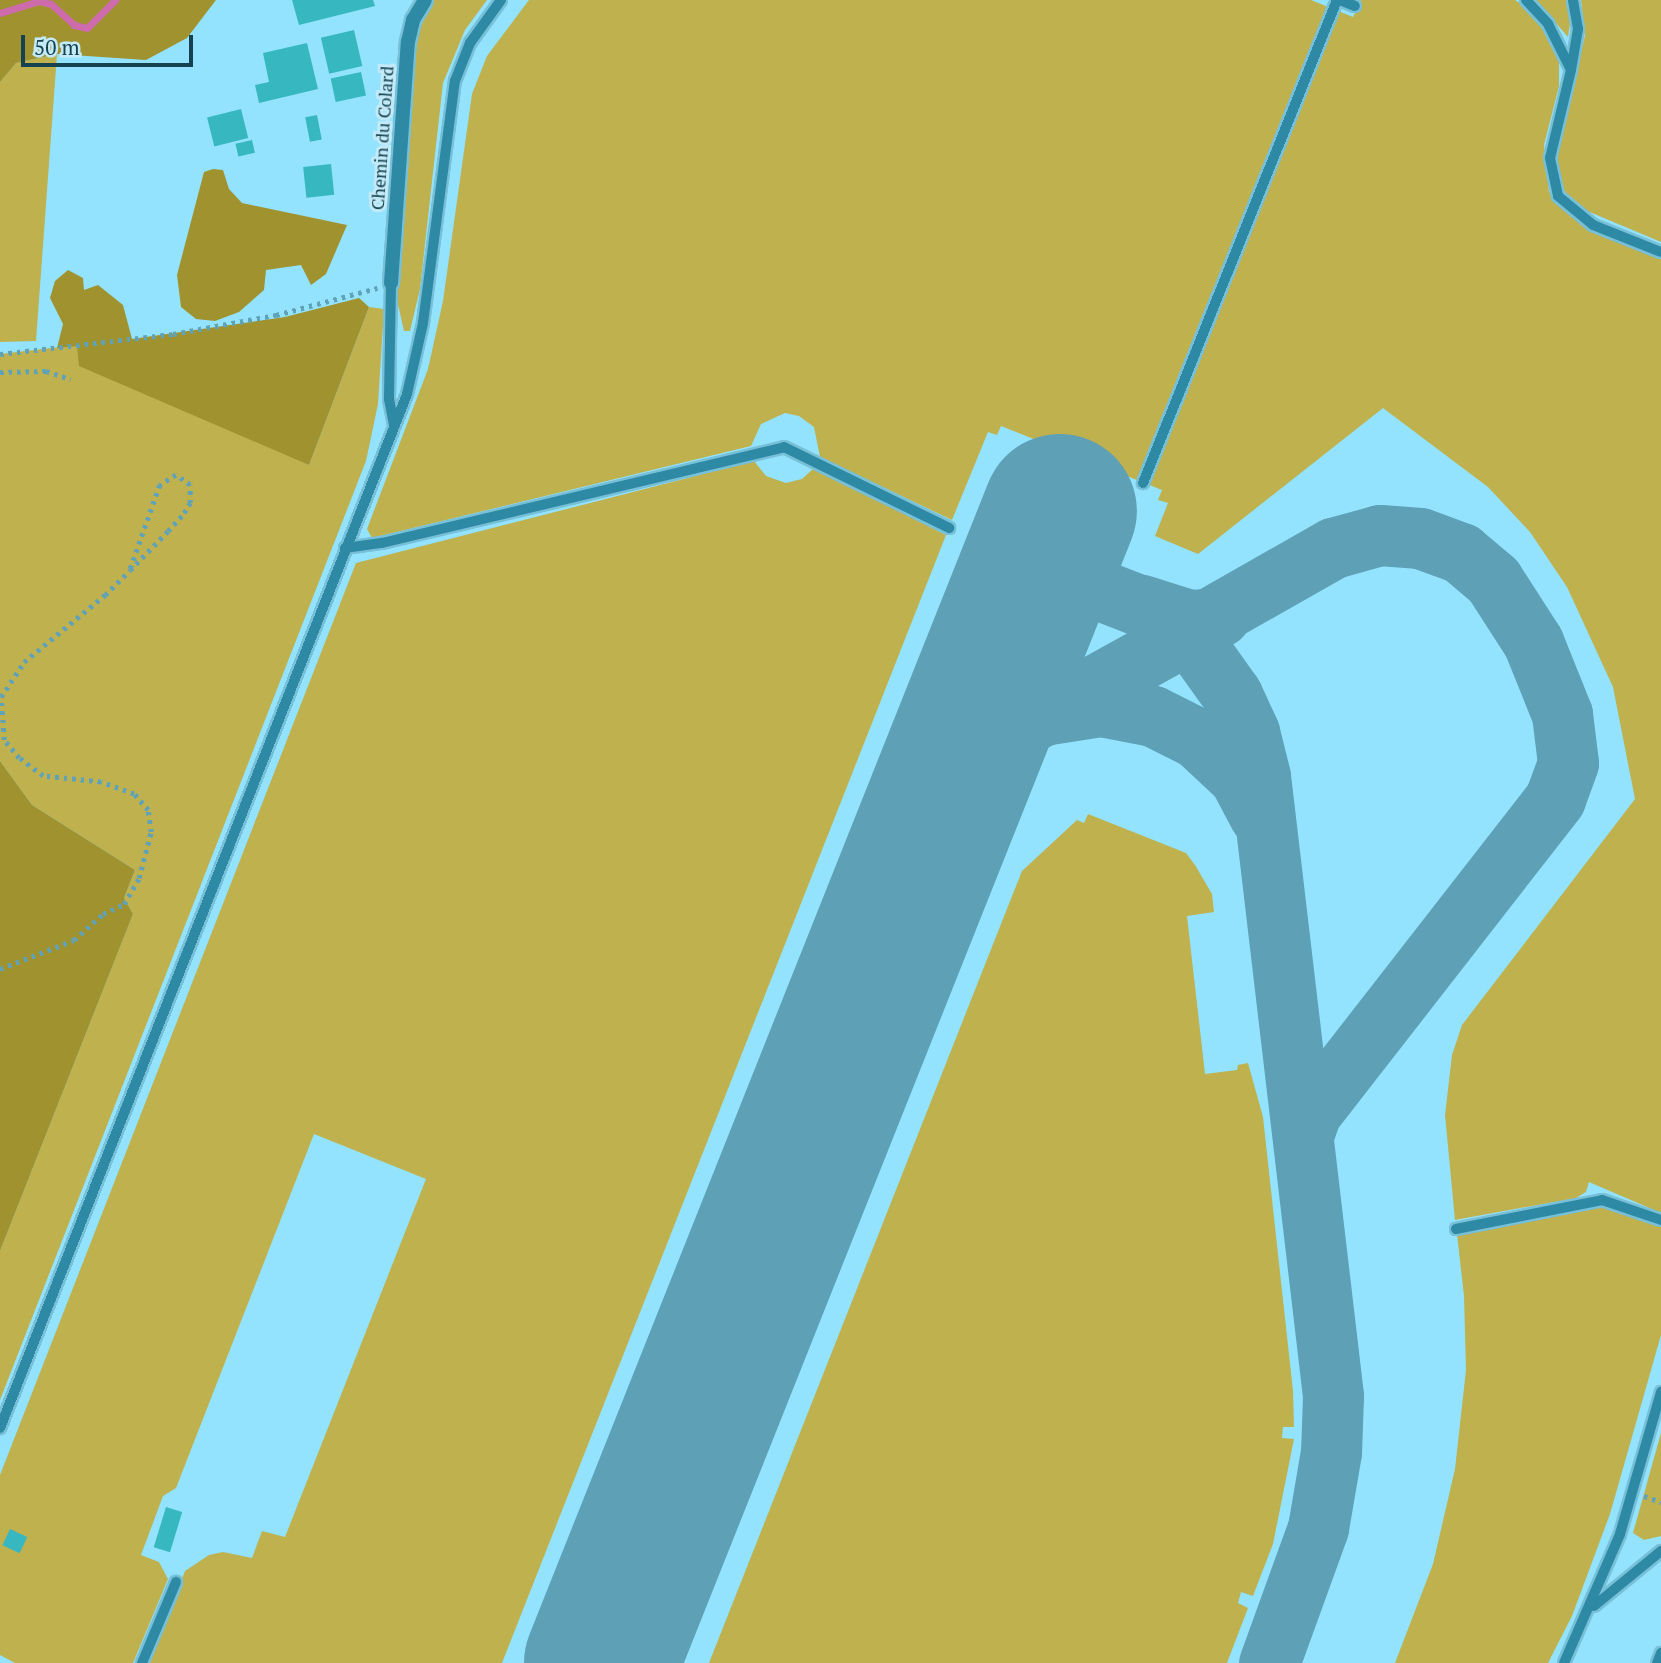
<!DOCTYPE html>
<style>
body{margin:0}
#map{position:relative;width:1661px;height:1663px;overflow:hidden;background:#93e3fe;font-family:"PT Serif",serif}
div>[style]{position:absolute}
[style*='--x']{left:calc(var(--x)*1px);top:calc(var(--y)*1px);width:calc(var(--w)*1px);rotate:calc(var(--a)*1deg)}
.green>*{inset:0;background:#beb14e}
.forest>*{inset:0;background:#9f922f}
.stream>*{height:7px;margin:-3.5px;padding:0 3.5px;transform-origin:3.5px;border-radius:3.5px;background:#ce6bad}
.taxiway>*{height:61px;margin:-30.5px;padding:0 30.5px;transform-origin:30.5px;border-radius:30.5px;background:#5ea0b6}
.runway>*{height:154px;margin:-77px;padding:0 77px;transform-origin:77px;border-radius:77px;background:#5ea0b6}
.building>*{inset:0;background:#37b8c1;transform-origin:0 0}
.path>*{height:4.5px;margin-top:-2.25px;transform-origin:0;background:repeating-linear-gradient(90deg,#60a2b8 0 3.5px,transparent 0 8.5px)}
.roads{filter:drop-shadow(2px 0 #77c0d8) drop-shadow(-2px 0 #77c0d8) drop-shadow(0 2px #77c0d8) drop-shadow(0 -2px #77c0d8)}
.lane>*{height:10px;margin:-5px;padding:0 5px;transform-origin:5px;border-radius:5px;background:#2d89a4}
.street>*{height:14px;margin:-7px;padding:0 7px;transform-origin:7px;border-radius:7px;background:#2d89a4}
span{translate:-50% -50%;white-space:nowrap;text-align:center;line-height:1.15;-webkit-text-stroke:6px #c4eaf7;paint-order:stroke}
.street-label{font-size:18px;color:#144250}
.scale{position:absolute;left:21px;top:35px;width:172px;height:32px;box-sizing:border-box;border:4px solid #144250;border-top:0;padding-left:9px;font-size:21px;line-height:24px;white-space:nowrap;color:#144250;-webkit-text-stroke:5px #c4eaf7;paint-order:stroke}
</style>
<div id="map">
<div class="green">
<div style="clip-path:polygon(433px 0,487px 0,465px 30px,443px 83px,420px 289px,410px 331px,404px 331px,397px 300px,417px 35px)"></div>
<div style="clip-path:polygon(529px 0,1311px 0,1353px 17px,1361px 0,1515px 0,1526px 7px,1545px 31px,1559px 62px,1559px 86px,1544px 145px,1549px 192px,1581px 225px,1661px 257px,1661px 1213px,1589px 1182px,1586px 1192px,1576px 1198px,1455px 1220px,1445px 1115px,1452px 1055px,1462px 1025px,1635px 799px,1613px 687px,1567px 587px,1530px 532px,1488px 487px,1383px 408px,1198px 554px,1155px 536px,1168px 503px,1158px 500px,1162px 490px,1001px 426px,997px 435px,988px 432px,952px 520px,820px 457px,814px 427px,799px 416px,785px 413px,761px 424px,751px 446px,372px 538px,367px 529px,428px 369px,443px 301px,472px 94px,487px 56px)"></div>
<div style="clip-path:polygon(1536px 0,1566px 0,1571px 17px,1568px 37px)"></div>
<div style="clip-path:polygon(1581px 0,1661px 0,1661px 242px,1580px 208px,1562px 188px,1557px 173px,1558px 142px,1585px 36px)"></div>
<div style="clip-path:polygon(57px 54px,36px 341px,0 342px,0 82px,16px 63px)"></div>
<div style="clip-path:polygon(369px 307px,384px 309px,378px 404px,366px 461px,0 1400px,0 1251px,133px 914px,124px 898px,135px 870px,32px 805px,0 761px,0 354px,77px 345px,309px 465px)"></div>
<div style="clip-path:polygon(754px 461px,766px 476px,786px 483px,802px 479px,814px 468px,946px 535px,502px 1663px,149px 1663px,185px 1571px,209px 1555px,223px 1552px,252px 1558px,262px 1531px,285px 1537px,426px 1179px,314px 1134px,176px 1488px,163px 1496px,141px 1555px,159px 1562px,168px 1579px,133px 1663px,15px 1663px,0 1655px,0 1475px,356px 563px)"></div>
<div style="clip-path:polygon(1088px 814px,1186px 853px,1195px 865px,1212px 894px,1214px 912px,1187px 916px,1205px 1074px,1237px 1070px,1238px 1065px,1248px 1063px,1263px 1117px,1293px 1391px,1294px 1427px,1283px 1427px,1282px 1438px,1294px 1439px,1273px 1544px,1253px 1596px,1241px 1592px,1238px 1603px,1248px 1608px,1227px 1663px,709px 1663px,1022px 871px,1077px 820px,1084px 823px)"></div>
<div style="clip-path:polygon(1602px 1207px,1661px 1226px,1661px 1335px,1610px 1514px,1572px 1616px,1548px 1663px,1395px 1663px,1433px 1564px,1455px 1469px,1466px 1370px,1464px 1296px,1457px 1234px)"></div>
<div style="clip-path:polygon(1661px 1433px,1661px 1536px,1644px 1540px,1633px 1533px)"></div>
</div>
<div class="forest">
<div style="clip-path:polygon(0 0,216px 0,187px 38px,146px 60px,57px 54px,16px 63px,0 82px)"></div>
<div style="clip-path:polygon(213px 169px,223px 170px,229px 189px,242px 203px,347px 225px,326px 274px,311px 285px,301px 265px,266px 270px,264px 290px,239px 312px,215px 321px,196px 319px,181px 307px,177px 275px,204px 172px)"></div>
<div style="clip-path:polygon(68px 270px,83px 278px,84px 290px,98px 285px,123px 305px,132px 339px,285px 317px,359px 298px,369px 307px,309px 465px,79px 366px,77px 346px,57px 348px,63px 324px,50px 298px,55px 281px)"></div>
<div style="clip-path:polygon(0 761px,32px 805px,135px 870px,124px 898px,133px 914px,0 1251px)"></div>
</div>
<div class="stream">
<div style="--x:0;--y:13;--w:41;--a:-17.1"></div>
<div style="--x:39;--y:1;--w:12;--a:14"></div>
<div style="--x:51;--y:4;--w:31;--a:42"></div>
<div style="--x:74;--y:25;--w:13;--a:13"></div>
<div style="--x:87;--y:28;--w:40;--a:-45"></div>
</div>
<div class="taxiway">
<div style="--x:1038;--y:566;--w:119;--a:21.2"></div>
<div style="--x:1149;--y:609;--w:61;--a:37.6"></div>
<div style="--x:1197;--y:646;--w:60;--a:54.5"></div>
<div style="--x:1232;--y:695;--w:41;--a:65.3"></div>
<div style="--x:1249;--y:732;--w:45;--a:76"></div>
<div style="--x:1260;--y:776;--w:624;--a:83.28"></div>
<div style="--x:1333;--y:1396;--w:56;--a:92"></div>
<div style="--x:1331;--y:1452;--w:77;--a:99.7"></div>
<div style="--x:1318;--y:1528;--w:144;--a:109.9"></div>
<div style="--x:1142;--y:605;--w:49;--a:17.7"></div>
<div style="--x:1189;--y:620;--w:19;--a:-3"></div>
<div style="--x:1208;--y:619;--w:144;--a:-29.6"></div>
<div style="--x:1333;--y:548;--w:49;--a:-15.5"></div>
<div style="--x:1380;--y:535;--w:40;--a:4.3"></div>
<div style="--x:1420;--y:538;--w:44;--a:20.1"></div>
<div style="--x:1461;--y:553;--w:42;--a:40.2"></div>
<div style="--x:1493;--y:580;--w:74;--a:57.2"></div>
<div style="--x:1533;--y:642;--w:78;--a:68.1"></div>
<div style="--x:1562;--y:714;--w:49;--a:83"></div>
<div style="--x:1568;--y:763;--w:38;--a:110"></div>
<div style="--x:1555;--y:799;--w:397;--a:127.9"></div>
<div style="--x:1311;--y:1112;--w:21;--a:109"></div>
<div style="--x:1054;--y:708;--w:190;--a:-29"></div>
<div style="--x:941;--y:807;--w:62;--a:-54.2"></div>
<div style="--x:977;--y:757;--w:35;--a:-39"></div>
<div style="--x:1004;--y:735;--w:45;--a:-26.6"></div>
<div style="--x:1044;--y:715;--w:58;--a:-9"></div>
<div style="--x:1101;--y:706;--w:53;--a:10.9"></div>
<div style="--x:1153;--y:716;--w:49;--a:26.6"></div>
<div style="--x:1197;--y:738;--w:57;--a:42.9"></div>
<div style="--x:1239;--y:777;--w:43;--a:62.2"></div>
</div>
<div class="runway">
<div style="--x:601;--y:1663;--w:1240;--a:-68.28"></div>
</div>
<div class="building">
<div style="clip-path:polygon(292px 0,373px 0,375px 6px,299px 25px)"></div>
<div style="left:354px;top:30px;width:37px;height:34px;rotate:77deg"></div>
<div style="clip-path:polygon(307px 43px,318px 89px,259px 103px,255px 85px,269px 82px,263px 53px)"></div>
<div style="left:361px;top:72px;width:24px;height:31px;rotate:78deg"></div>
<div style="left:241px;top:109px;width:30px;height:35px;rotate:76deg"></div>
<div style="left:317px;top:115px;width:25px;height:12px;rotate:79deg"></div>
<div style="left:252px;top:140px;width:13px;height:17px;rotate:77deg"></div>
<div style="left:331px;top:164px;width:31px;height:28px;rotate:84deg"></div>
<div style="left:166px;top:1507px;width:17px;height:42px;rotate:17deg"></div>
<div style="left:10px;top:1529px;width:19px;height:18px;rotate:25deg"></div>
</div>
<div class="path">
<div style="--x:0;--y:354;--w:174;--a:-6.6"></div>
<div style="--x:173;--y:334;--w:105;--a:-10.5"></div>
<div style="--x:276;--y:315;--w:105;--a:-15"></div>
<div style="--x:0;--y:372;--w:46;--a:-1.2"></div>
<div style="--x:46;--y:371;--w:26;--a:18"></div>
<div style="--x:1;--y:697;--w:42;--a:-56.7"></div>
<div style="--x:24;--y:662;--w:105;--a:-39.6"></div>
<div style="--x:105;--y:595;--w:35;--a:-45"></div>
<div style="--x:130;--y:570;--w:54;--a:-45.7"></div>
<div style="--x:168;--y:531;--w:24;--a:-48"></div>
<div style="--x:184;--y:513;--w:12;--a:-59"></div>
<div style="--x:190;--y:503;--w:18;--a:-90"></div>
<div style="--x:190;--y:485;--w:17;--a:-144"></div>
<div style="--x:176;--y:475;--w:19;--a:148"></div>
<div style="--x:160;--y:485;--w:90;--a:109.4"></div>
<div style="--x:0;--y:969;--w:79;--a:-21.4"></div>
<div style="--x:74;--y:940;--w:39;--a:-42"></div>
<div style="--x:103;--y:914;--w:23;--a:-25"></div>
<div style="--x:124;--y:904;--w:30;--a:-60"></div>
<div style="--x:139;--y:878;--w:48;--a:-75.4"></div>
<div style="--x:151;--y:832;--w:22;--a:-98"></div>
<div style="--x:148;--y:810;--w:21;--a:-131"></div>
<div style="--x:134;--y:794;--w:35;--a:-160"></div>
<div style="--x:101;--y:782;--w:58;--a:-174.1"></div>
<div style="--x:43;--y:776;--w:30;--a:-143"></div>
<div style="--x:19;--y:758;--w:23;--a:-130"></div>
<div style="--x:4;--y:740;--w:43;--a:-94"></div>
<div style="--x:1644;--y:1496;--w:18;--a:19"></div>
</div>
<div class="roads">
<div class="lane">
<div style="--x:1340;--y:0;--w:16;--a:22"></div>
<div style="--x:1526;--y:0;--w:33;--a:47"></div>
<div style="--x:1548;--y:24;--w:51;--a:63.4"></div>
<div style="--x:1571;--y:70;--w:90;--a:103.4"></div>
<div style="--x:1550;--y:158;--w:39;--a:78"></div>
<div style="--x:1558;--y:196;--w:45;--a:39.6"></div>
<div style="--x:1593;--y:225;--w:73;--a:21.7"></div>
<div style="--x:1571;--y:70;--w:42;--a:-80.3"></div>
<div style="--x:1578;--y:29;--w:29;--a:-100"></div>
<div style="--x:391;--y:283;--w:116;--a:91"></div>
<div style="--x:389;--y:399;--w:25;--a:79"></div>
<div style="--x:1143;--y:483;--w:521;--a:-68.12"></div>
<div style="--x:345;--y:548;--w:37;--a:-8"></div>
<div style="--x:382;--y:543;--w:413;--a:-13.4"></div>
<div style="--x:784;--y:447;--w:184;--a:26.1"></div>
<div style="--x:1456;--y:1229;--w:149;--a:-11.2"></div>
<div style="--x:1602;--y:1200;--w:62;--a:18.7"></div>
<div style="--x:0;--y:1428;--w:1111;--a:-68.51"></div>
<div style="--x:407;--y:394;--w:73;--a:-77.3"></div>
<div style="--x:423;--y:323;--w:244;--a:-82.5"></div>
<div style="--x:455;--y:81;--w:41;--a:-68.5"></div>
<div style="--x:470;--y:43;--w:53;--a:-54.2"></div>
<div style="--x:1594;--y:1606;--w:87;--a:-39.4"></div>
<div style="--x:142;--y:1663;--w:88;--a:-67.2"></div>
<div style="--x:1564;--y:1663;--w:141;--a:-66.5"></div>
<div style="--x:1620;--y:1534;--w:148;--a:-73.9"></div>
<div style="--x:1657;--y:1663;--w:11;--a:-68"></div>
</div>
<div class="street">
<div style="--x:391;--y:283;--w:242;--a:-86"></div>
<div style="--x:408;--y:42;--w:23;--a:-77"></div>
<div style="--x:413;--y:20;--w:23;--a:-59"></div>
</div>
</div>
<div class="street-label">
<span style="left:382px;top:138px;rotate:-86deg">Chemin du Colard</span>
</div>
<div class="scale">50 m</div>
</div>
